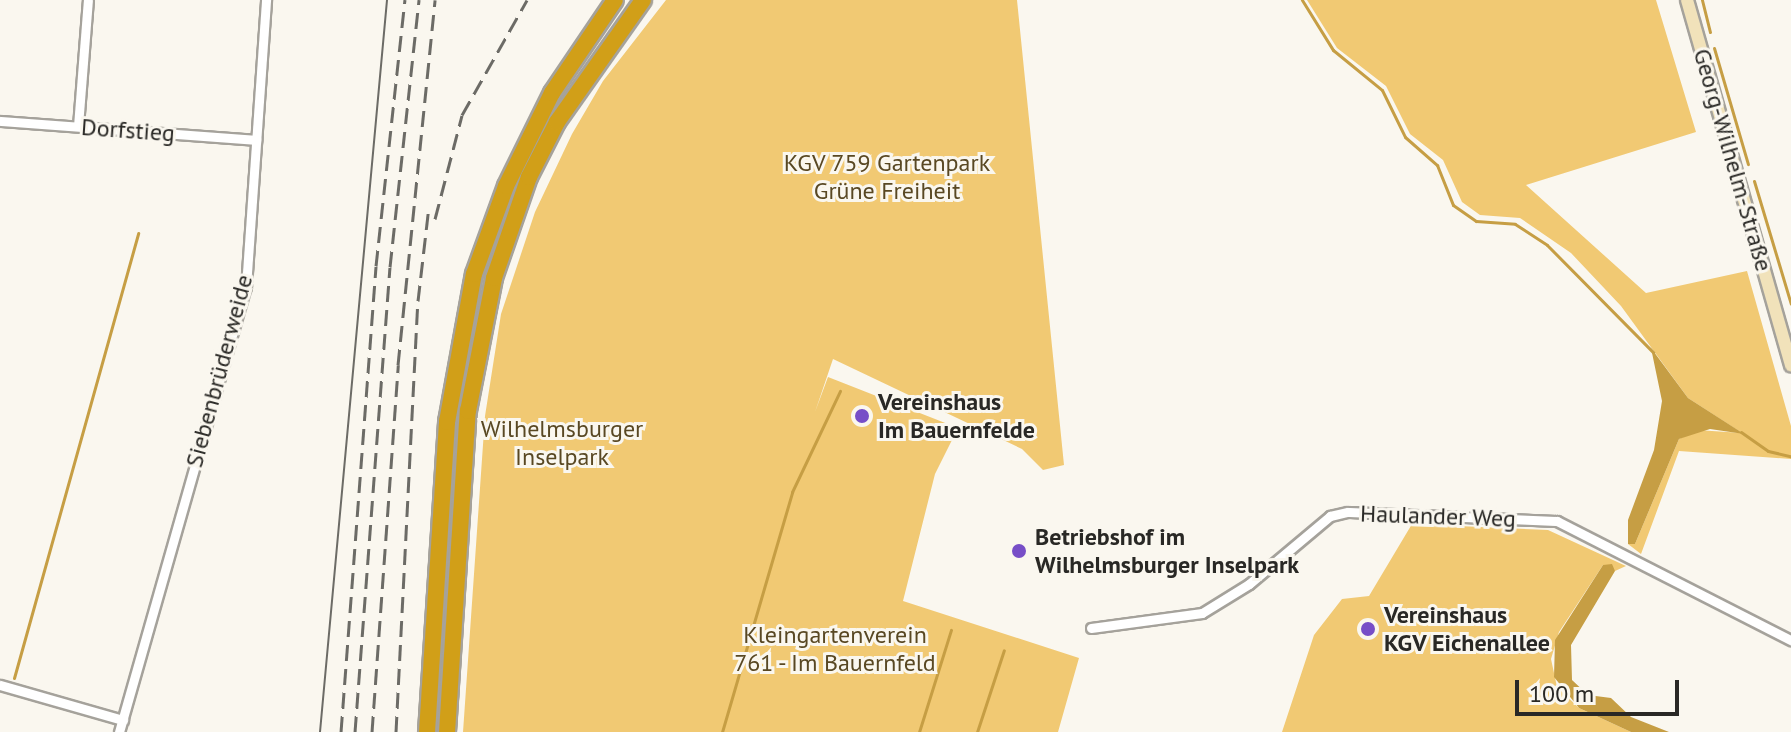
<!DOCTYPE html>
<meta charset="utf-8">
<style>
body{margin:0}
#map{position:relative;width:1791px;height:732px;overflow:hidden;background:#faf7ef;font-family:"PT Sans",sans-serif}
div>[style]{position:absolute}
[style*='--x']{left:calc(var(--x)*1px);top:calc(var(--y)*1px);width:calc(var(--w)*1px);rotate:calc(var(--a)*1deg)}
.green>*{inset:0;background:#f1c973}
.water>*{inset:0;background:#c69e44}
.stream>*{height:3px;margin:-1.5px;padding:0 1.5px;transform-origin:1.5px;border-radius:1.5px;background:#c69e44}
.roads{filter:drop-shadow(2px 0 #a5a29b) drop-shadow(-2px 0 #a5a29b) drop-shadow(0 2px #a5a29b) drop-shadow(0 -2px #a5a29b)}
.street>*{height:9px;margin:-4.5px;padding:0 4.5px;transform-origin:4.5px;border-radius:4.5px;background:#fff}
.secondary>*{height:12px;margin:-6px;padding:0 6px;transform-origin:6px;border-radius:6px;background:#f1e2ba}
.highway>*{height:16px;margin:-8px;padding:0 8px;transform-origin:8px;border-radius:8px;background:#d19f18}
.tram>*{height:2px;margin:-1px;padding:0 1px;transform-origin:1px;border-radius:1px;background:#6c6b66}
.rail>*{height:3px;margin-top:-1.5px;transform-origin:0;background:repeating-linear-gradient(90deg,#6c6b66 0 16px,transparent 0 24px)}
.dots>*{width:22px;height:22px;translate:-50% -50%;box-sizing:border-box;border:4px solid #faf7ef;border-radius:50%}
span{translate:-50% -50%;white-space:nowrap;text-align:center;line-height:1.15;-webkit-text-stroke:6px #faf7ef;paint-order:stroke}
.street-label{font-size:24px;color:#292825}
.park-label{font-size:24px;color:#594823}
.poi-label{font-size:24px;color:#292825;font-weight:700}
.left{translate:0 -50%;text-align:left}
.scale{position:absolute;left:1515px;top:680px;width:164px;height:36px;box-sizing:border-box;border:4px solid #292825;border-top:0;padding-left:10px;font-size:24px;line-height:28px;white-space:nowrap;color:#292825;-webkit-text-stroke:6px #faf7ef;paint-order:stroke}
</style>
<div id="map">
<div class="green">
<div style="clip-path:polygon(666px 0,1017px 0,1064px 465px,1043px 470px,1022px 449px,833px 359px,815px 412px,828px 377px,958px 428px,935px 474px,903px 601px,1079px 658px,1058px 732px,463px 732px,485px 416px,501px 314px,535px 212px,572px 134px,603px 81px)"></div>
<div style="clip-path:polygon(1307px 0,1656px 0,1696px 132px,1526px 185px,1646px 293px,1747px 271px,1791px 426px,1791px 459px,1679px 451px,1641px 554px,1628px 544px,1635px 544px,1679px 439px,1697px 430px,1742px 433px,1688px 398px,1621px 306px,1571px 253px,1520px 218px,1480px 215px,1462px 202px,1443px 160px,1410px 134px,1386px 86px,1337px 48px)"></div>
<div style="clip-path:polygon(1412px 524px,1548px 530px,1626px 566px,1615px 571px,1603px 565px,1559px 632px,1551px 659px,1557px 687px,1579px 708px,1631px 732px,1282px 732px,1314px 635px,1342px 599px,1369px 596px)"></div>
</div>
<div class="water">
<div style="clip-path:polygon(1651px 348px,1688px 398px,1744px 434px,1710px 429px,1679px 439px,1635px 544px,1628px 544px,1628px 520px,1654px 450px,1662px 401px)"></div>
<div style="clip-path:polygon(1612px 564px,1615px 571px,1571px 645px,1572px 680px,1588px 695px,1611px 698px,1631px 717px,1669px 732px,1631px 732px,1579px 708px,1554px 677px,1555px 640px,1603px 565px)"></div>
</div>
<div class="stream">
<div style="--x:1302;--y:0;--w:59;--a:58.2"></div>
<div style="--x:1333;--y:50;--w:63;--a:39.2"></div>
<div style="--x:1382;--y:90;--w:52;--a:63.9"></div>
<div style="--x:1405;--y:137;--w:43;--a:41.2"></div>
<div style="--x:1437;--y:165;--w:43;--a:68.2"></div>
<div style="--x:1453;--y:205;--w:28;--a:35"></div>
<div style="--x:1476;--y:221;--w:39;--a:4"></div>
<div style="--x:1515;--y:224;--w:38;--a:33"></div>
<div style="--x:1547;--y:245;--w:151;--a:45.3"></div>
<div style="--x:1702;--y:0;--w:33;--a:76"></div>
<div style="--x:1714;--y:48;--w:121;--a:73.7"></div>
<div style="--x:1754;--y:181;--w:128;--a:73.3"></div>
<div style="--x:1741;--y:432;--w:33;--a:35"></div>
<div style="--x:1768;--y:451;--w:23;--a:13"></div>
<div style="--x:14;--y:678;--w:462;--a:-74.4"></div>
<div style="--x:722;--y:732;--w:250;--a:-73.7"></div>
<div style="--x:792;--y:492;--w:112;--a:-64.6"></div>
<div style="--x:919;--y:732;--w:107;--a:-72.6"></div>
<div style="--x:977;--y:732;--w:86;--a:-71.8"></div>
</div>
<div class="roads">
<div class="street">
<div style="--x:0;--y:121;--w:257;--a:4.2"></div>
<div style="--x:78;--y:126;--w:126;--a:-85.5"></div>
<div style="--x:1091;--y:628;--w:112;--a:-7.7"></div>
<div style="--x:1202;--y:613;--w:55;--a:-31.7"></div>
<div style="--x:1249;--y:584;--w:106;--a:-40"></div>
<div style="--x:1330;--y:516;--w:18;--a:-13"></div>
<div style="--x:1348;--y:512;--w:209;--a:2.5"></div>
<div style="--x:1557;--y:521;--w:263;--a:27"></div>
<div style="--x:0;--y:685;--w:128;--a:15.9"></div>
<div style="--x:119;--y:732;--w:463;--a:-74.1"></div>
<div style="--x:246;--y:287;--w:288;--a:-86"></div>
</div>
<div class="secondary">
<div style="--x:1687;--y:0;--w:380;--a:74.1"></div>
</div>
<div class="highway">
<div style="--x:427;--y:732;--w:311;--a:-86.3"></div>
<div style="--x:447;--y:422;--w:150;--a:-79.7"></div>
<div style="--x:474;--y:274;--w:94;--a:-70"></div>
<div style="--x:506;--y:186;--w:104;--a:-63.7"></div>
<div style="--x:552;--y:93;--w:112;--a:-55.9"></div>
<div style="--x:447;--y:732;--w:322;--a:-86.3"></div>
<div style="--x:468;--y:411;--w:136;--a:-78.9"></div>
<div style="--x:494;--y:278;--w:107;--a:-70.9"></div>
<div style="--x:529;--y:177;--w:62;--a:-63"></div>
<div style="--x:557;--y:122;--w:149;--a:-54.8"></div>
</div>
</div>
<div class="tram">
<div style="--x:320;--y:732;--w:735;--a:-84.77"></div>
</div>
<div class="rail">
<div style="--x:435;--y:219;--w:107;--a:-75.4"></div>
<div style="--x:462;--y:115;--w:132;--a:-60.5"></div>
<div style="--x:341;--y:732;--w:467;--a:-85.7"></div>
<div style="--x:376;--y:266;--w:268;--a:-83.8"></div>
<div style="--x:355;--y:732;--w:466;--a:-85.7"></div>
<div style="--x:390;--y:267;--w:269;--a:-83.8"></div>
<div style="--x:372;--y:732;--w:368;--a:-85.9"></div>
<div style="--x:398;--y:365;--w:367;--a:-84.2"></div>
<div style="--x:396;--y:732;--w:432;--a:-87.1"></div>
<div style="--x:418;--y:301;--w:96;--a:-83.4"></div>
</div>
<div class="dots">
<div style="left:862px;top:416px;background:#774ec7"></div>
<div style="left:1019px;top:551px;background:#774ec7"></div>
<div style="left:1368px;top:629px;background:#774ec7"></div>
</div>
<div class="street-label">
<span style="left:128px;top:130px;rotate:4deg">Dorfstieg</span>
<span style="left:1733px;top:160px;rotate:74deg">Georg-Wilhelm-Straße</span>
<span style="left:219px;top:371px;rotate:-75deg">Siebenbrüderweide</span>
<span style="left:1438px;top:516px;rotate:2deg">Haulander Weg</span>
</div>
<div class="park-label">
<span style="left:887px;top:177px">KGV 759 Gartenpark<br>Grüne Freiheit</span>
<span style="left:562px;top:443px">Wilhelmsburger<br>Inselpark</span>
<span style="left:835px;top:649px">Kleingartenverein<br>761 - Im Bauernfeld</span>
</div>
<div class="poi-label">
<span class="left" style="left:878px;top:416px">Vereinshaus<br>Im Bauernfelde</span>
<span class="left" style="left:1035px;top:551px">Betriebshof im<br>Wilhelmsburger Inselpark</span>
<span class="left" style="left:1384px;top:629px">Vereinshaus<br>KGV Eichenallee</span>
</div>
<div class="scale">100 m</div>
</div>
